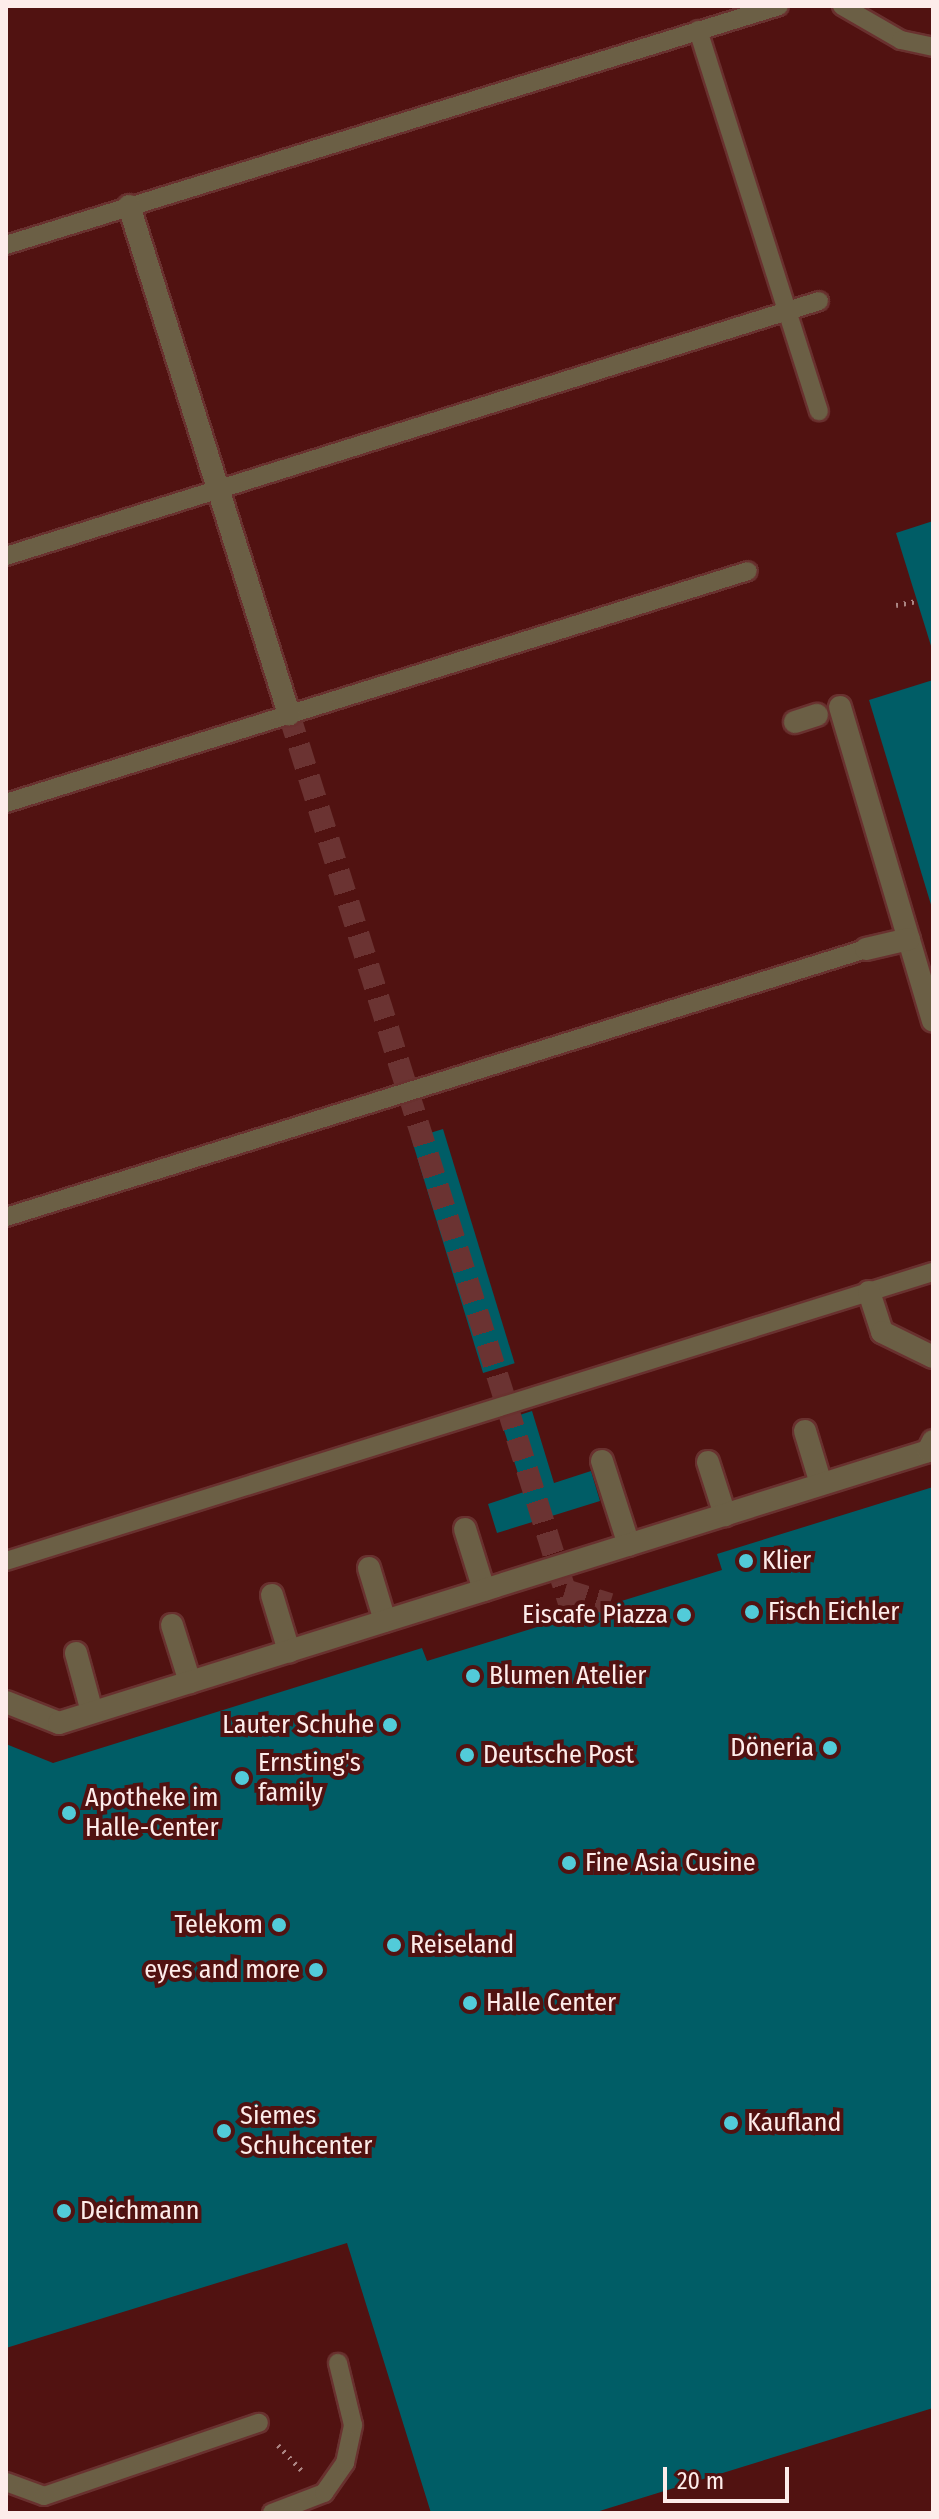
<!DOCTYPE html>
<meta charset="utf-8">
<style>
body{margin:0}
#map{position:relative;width:939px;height:2519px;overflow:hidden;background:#511211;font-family:"Fira Sans Condensed",sans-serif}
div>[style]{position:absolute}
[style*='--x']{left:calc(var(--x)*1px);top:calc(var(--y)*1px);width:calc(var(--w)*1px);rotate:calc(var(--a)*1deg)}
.building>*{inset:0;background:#005d66;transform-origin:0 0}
.pedestrian-tunnel>*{height:22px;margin-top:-11px;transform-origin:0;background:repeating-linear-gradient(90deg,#6b3332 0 22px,transparent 0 33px)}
.path>*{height:5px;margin-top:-2.5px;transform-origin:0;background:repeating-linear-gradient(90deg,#ab8583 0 2px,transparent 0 8px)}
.roads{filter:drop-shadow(2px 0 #69312f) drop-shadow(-2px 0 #69312f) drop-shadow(0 2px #69312f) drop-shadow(0 -2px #69312f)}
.service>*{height:18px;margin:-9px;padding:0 9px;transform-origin:9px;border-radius:9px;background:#6b5f45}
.pedestrian>*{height:22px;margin:-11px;padding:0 11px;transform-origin:11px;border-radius:11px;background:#6b5f45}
.dots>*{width:22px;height:22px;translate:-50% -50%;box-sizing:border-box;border:4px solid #511211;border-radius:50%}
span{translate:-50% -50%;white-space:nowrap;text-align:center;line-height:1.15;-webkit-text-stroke:8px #511211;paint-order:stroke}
.poi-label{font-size:26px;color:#fdecea}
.left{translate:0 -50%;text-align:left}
.right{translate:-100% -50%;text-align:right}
.frame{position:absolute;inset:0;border:8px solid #fdecea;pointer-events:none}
.scale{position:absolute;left:663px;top:2467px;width:126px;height:36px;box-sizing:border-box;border:4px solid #fdecea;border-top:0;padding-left:10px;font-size:24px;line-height:28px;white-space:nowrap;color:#fdecea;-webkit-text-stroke:6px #511211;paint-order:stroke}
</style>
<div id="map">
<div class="building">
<div style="clip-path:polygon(933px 521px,933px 649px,932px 649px,896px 533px)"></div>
<div style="clip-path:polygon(933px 680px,933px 907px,932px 908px,869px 700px)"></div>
<div style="left:443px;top:1129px;width:245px;height:33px;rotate:73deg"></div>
<div style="clip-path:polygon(532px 1411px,554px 1483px,591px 1471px,600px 1501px,497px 1533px,488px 1504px,524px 1492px,501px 1421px)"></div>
<div style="clip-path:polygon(933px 1487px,933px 2408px,593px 2513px,431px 2513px,347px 2243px,6px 2348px,6px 1744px,53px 1763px,422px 1648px,427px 1661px,722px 1570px,717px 1554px)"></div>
</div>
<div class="pedestrian-tunnel">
<div style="--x:289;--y:714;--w:946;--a:72.52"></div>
<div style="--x:565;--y:1590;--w:47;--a:17.3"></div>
</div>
<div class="path">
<div style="--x:896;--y:605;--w:21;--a:-11"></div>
<div style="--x:278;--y:2445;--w:34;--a:47"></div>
</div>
<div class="roads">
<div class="service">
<div style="--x:842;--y:6;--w:68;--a:30"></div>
<div style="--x:901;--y:40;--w:33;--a:12"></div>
<div style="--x:698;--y:30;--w:400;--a:72.4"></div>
<div style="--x:6;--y:245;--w:809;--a:-17.18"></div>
<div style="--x:6;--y:556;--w:852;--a:-17.41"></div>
<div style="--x:6;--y:803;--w:777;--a:-17.36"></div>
<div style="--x:6;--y:1217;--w:901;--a:-17.31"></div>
<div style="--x:6;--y:1561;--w:971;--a:-17.32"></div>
<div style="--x:6;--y:2482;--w:40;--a:20.2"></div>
<div style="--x:44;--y:2496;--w:227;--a:-18.8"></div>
<div style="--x:272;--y:2513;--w:56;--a:-21"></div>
<div style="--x:324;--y:2493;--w:37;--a:-55"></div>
<div style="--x:345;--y:2463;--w:39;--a:-78"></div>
<div style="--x:353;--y:2425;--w:64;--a:-103.6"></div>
</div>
<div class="pedestrian">
<div style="--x:129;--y:206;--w:533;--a:72.52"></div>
<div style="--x:840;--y:707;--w:327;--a:73.5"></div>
<div style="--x:795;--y:722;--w:23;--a:-18"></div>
<div style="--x:866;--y:949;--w:44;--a:-13.1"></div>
<div style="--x:869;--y:1292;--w:42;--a:72"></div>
<div style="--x:882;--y:1332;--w:57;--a:26.1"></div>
<div style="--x:805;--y:1431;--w:55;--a:73.2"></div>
<div style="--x:602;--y:1461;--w:88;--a:72.2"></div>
<div style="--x:708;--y:1462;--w:56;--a:72.2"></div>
<div style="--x:465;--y:1529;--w:64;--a:72.7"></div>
<div style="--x:369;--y:1568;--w:55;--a:73.2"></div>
<div style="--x:272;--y:1595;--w:59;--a:73.1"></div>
<div style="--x:172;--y:1625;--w:60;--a:72.5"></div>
<div style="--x:76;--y:1653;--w:61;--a:74.8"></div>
<div style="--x:6;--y:1702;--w:57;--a:21.6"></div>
<div style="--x:59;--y:1723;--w:911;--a:-17.38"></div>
<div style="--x:928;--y:1451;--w:11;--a:-63"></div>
</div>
</div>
<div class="dots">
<div style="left:746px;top:1561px;background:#52cbd9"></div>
<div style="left:752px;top:1612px;background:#52cbd9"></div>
<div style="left:684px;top:1615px;background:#52cbd9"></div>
<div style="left:473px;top:1676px;background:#52cbd9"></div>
<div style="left:390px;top:1725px;background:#52cbd9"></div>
<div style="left:830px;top:1748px;background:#52cbd9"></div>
<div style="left:467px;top:1755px;background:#52cbd9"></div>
<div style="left:242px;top:1778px;background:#52cbd9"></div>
<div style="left:69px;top:1813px;background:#52cbd9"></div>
<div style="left:569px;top:1863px;background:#52cbd9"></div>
<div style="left:279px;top:1925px;background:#52cbd9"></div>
<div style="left:394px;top:1945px;background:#52cbd9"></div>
<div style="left:316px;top:1970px;background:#52cbd9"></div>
<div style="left:470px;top:2003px;background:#52cbd9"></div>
<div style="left:731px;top:2123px;background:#52cbd9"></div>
<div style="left:224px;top:2131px;background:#52cbd9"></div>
<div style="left:64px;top:2211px;background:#52cbd9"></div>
</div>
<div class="poi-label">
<span class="left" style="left:762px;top:1561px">Klier</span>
<span class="left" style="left:768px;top:1612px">Fisch Eichler</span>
<span class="right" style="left:668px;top:1615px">Eiscafe Piazza</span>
<span class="left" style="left:489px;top:1676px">Blumen Atelier</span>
<span class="right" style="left:374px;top:1725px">Lauter Schuhe</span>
<span class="right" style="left:814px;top:1748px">Döneria</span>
<span class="left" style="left:483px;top:1755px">Deutsche Post</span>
<span class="left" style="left:258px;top:1778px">Ernsting's<br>family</span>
<span class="left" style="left:85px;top:1813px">Apotheke im<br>Halle-Center</span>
<span class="left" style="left:585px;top:1863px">Fine Asia Cusine</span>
<span class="right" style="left:263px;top:1925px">Telekom</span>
<span class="left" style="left:410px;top:1945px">Reiseland</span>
<span class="right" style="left:300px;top:1970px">eyes and more</span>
<span class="left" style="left:486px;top:2003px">Halle Center</span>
<span class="left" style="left:240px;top:2131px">Siemes<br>Schuhcenter</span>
<span class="left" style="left:747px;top:2123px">Kaufland</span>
<span class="left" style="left:80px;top:2211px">Deichmann</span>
</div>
<div class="frame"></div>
<div class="scale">20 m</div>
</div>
